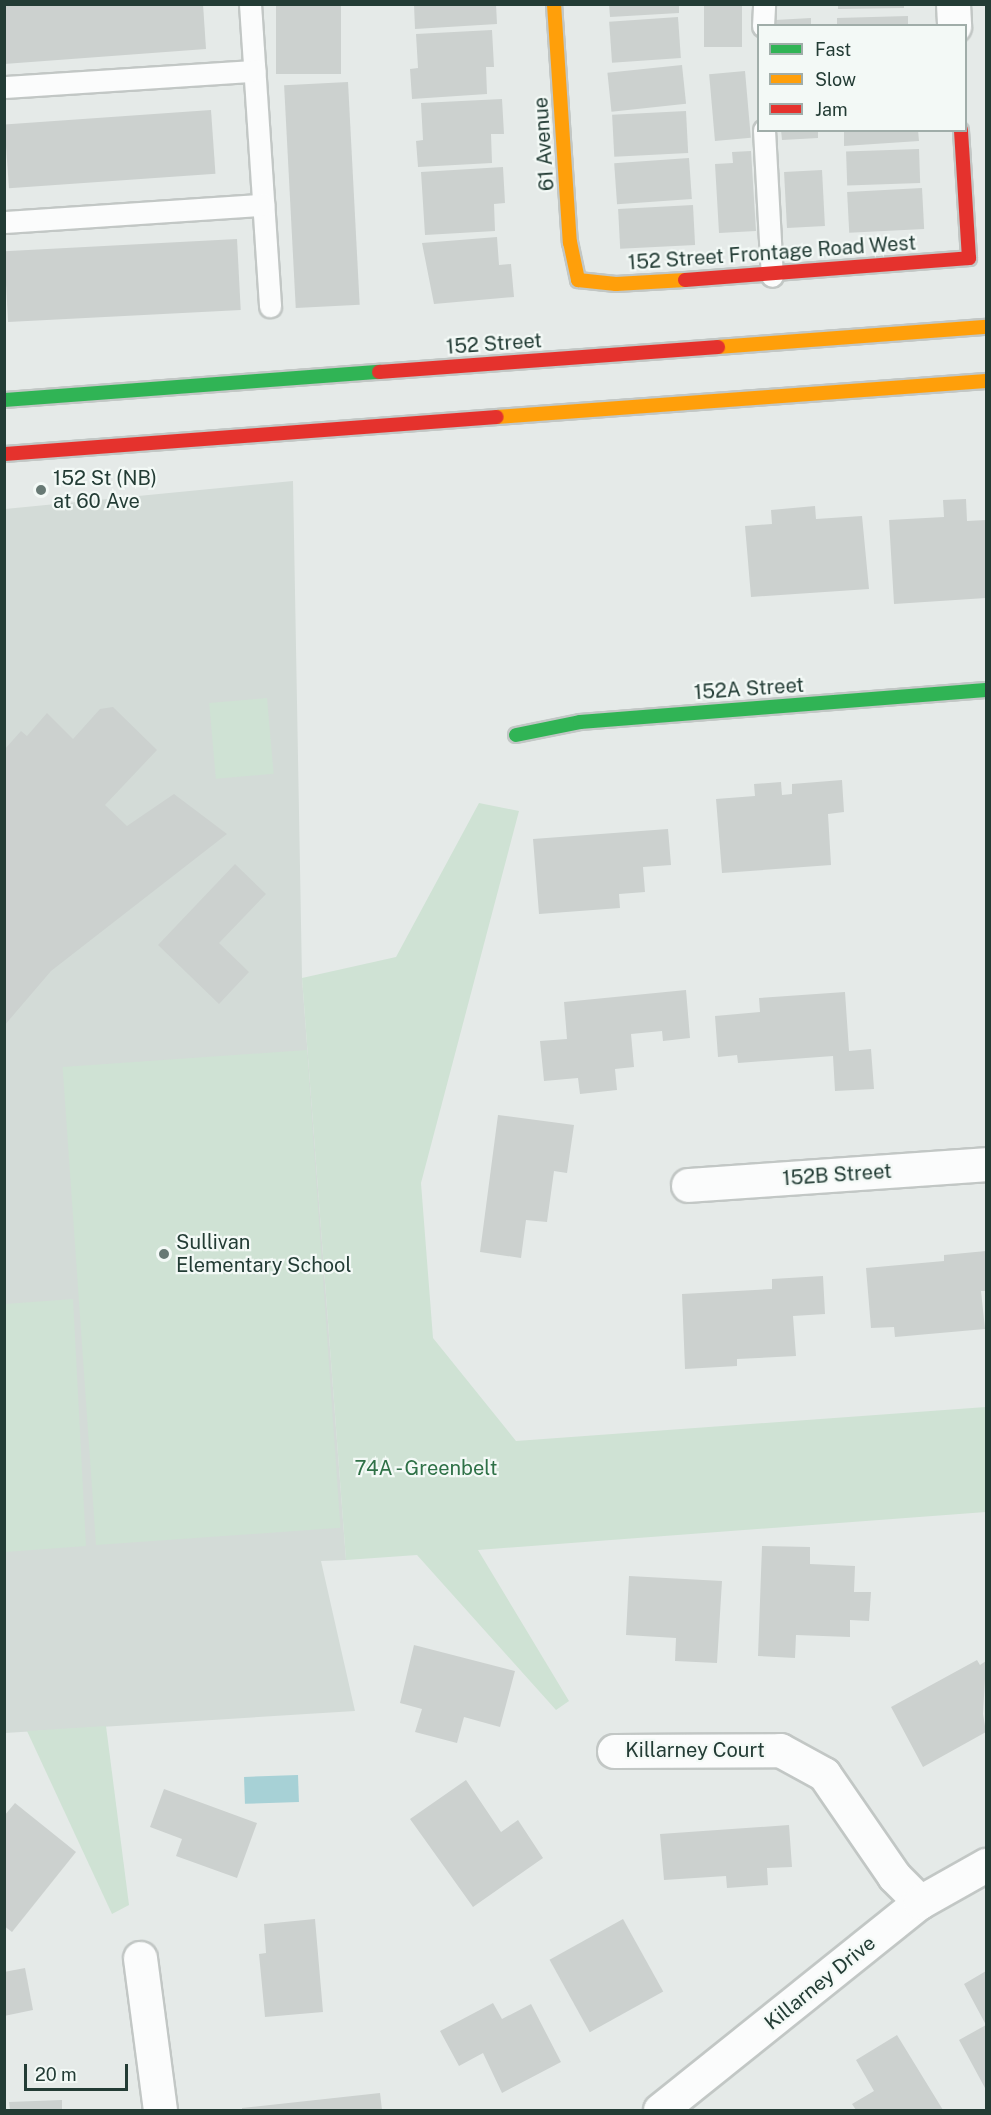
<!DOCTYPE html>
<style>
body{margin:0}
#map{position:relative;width:991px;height:2115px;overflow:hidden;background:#e5eae8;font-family:"Public Sans",sans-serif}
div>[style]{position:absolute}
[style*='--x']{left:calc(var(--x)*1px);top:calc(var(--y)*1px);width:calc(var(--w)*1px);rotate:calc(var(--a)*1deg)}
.built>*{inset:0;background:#d3dbd7}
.green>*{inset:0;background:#cfe2d4;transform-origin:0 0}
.water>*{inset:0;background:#a7d1d6;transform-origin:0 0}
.building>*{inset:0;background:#ccd1cf;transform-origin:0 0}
.roads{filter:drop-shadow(2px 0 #c2c7c5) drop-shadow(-2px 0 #c2c7c5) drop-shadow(0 2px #c2c7c5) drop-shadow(0 -2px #c2c7c5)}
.lane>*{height:21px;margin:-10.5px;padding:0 10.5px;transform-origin:10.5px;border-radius:10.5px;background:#fbfcfc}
.street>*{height:33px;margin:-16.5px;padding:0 16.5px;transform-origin:16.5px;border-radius:16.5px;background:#fbfcfc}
.fast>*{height:14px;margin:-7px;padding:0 7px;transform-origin:7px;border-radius:7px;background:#30b455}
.slow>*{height:14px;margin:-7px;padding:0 7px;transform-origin:7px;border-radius:7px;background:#ff9f0a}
.jam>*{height:14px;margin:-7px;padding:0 7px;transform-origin:7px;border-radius:7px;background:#e5322d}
.dots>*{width:16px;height:16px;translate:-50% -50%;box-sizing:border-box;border:3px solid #f3f9f6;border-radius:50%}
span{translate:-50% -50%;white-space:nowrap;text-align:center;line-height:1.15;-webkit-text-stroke:4.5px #f3f9f6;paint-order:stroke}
.street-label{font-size:20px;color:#233c35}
.poi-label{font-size:20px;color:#233c35}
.left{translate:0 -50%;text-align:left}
.park-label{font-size:20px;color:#2f7147}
.frame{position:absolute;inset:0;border:6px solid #233c35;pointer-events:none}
.legend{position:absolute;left:757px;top:24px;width:210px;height:108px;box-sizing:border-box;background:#f3f9f6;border:2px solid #a0ada9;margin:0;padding:8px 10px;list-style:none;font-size:18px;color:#233c35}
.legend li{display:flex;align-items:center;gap:12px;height:30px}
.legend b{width:30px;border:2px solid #a0ada9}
.scale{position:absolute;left:24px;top:2064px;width:104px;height:27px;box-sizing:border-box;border:3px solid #233c35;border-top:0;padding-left:8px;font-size:18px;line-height:21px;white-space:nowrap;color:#233c35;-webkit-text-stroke:4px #f3f9f6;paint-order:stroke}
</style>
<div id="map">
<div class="built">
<div style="clip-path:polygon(293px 481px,302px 978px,346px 1560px,321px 1561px,355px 1711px,5px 1733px,5px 509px)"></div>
</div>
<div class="green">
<div style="left:267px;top:698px;width:76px;height:58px;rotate:85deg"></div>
<div style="clip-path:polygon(479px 803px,519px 811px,421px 1183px,433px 1338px,516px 1441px,986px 1407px,986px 1512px,478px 1550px,569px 1701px,556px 1710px,417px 1555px,346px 1560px,302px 978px,396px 957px)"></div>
<div style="left:307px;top:1050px;width:479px;height:245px;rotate:86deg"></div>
<div style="clip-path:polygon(73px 1299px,86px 1546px,5px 1552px,5px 1304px)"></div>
<div style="clip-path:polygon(106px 1726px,129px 1905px,112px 1914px,27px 1731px)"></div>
</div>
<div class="water">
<div style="left:298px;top:1775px;width:27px;height:54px;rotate:88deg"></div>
</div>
<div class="building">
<div style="clip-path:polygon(4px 4px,203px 4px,206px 49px,4px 64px)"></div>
<div style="left:276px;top:4px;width:65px;height:70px"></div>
<div style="clip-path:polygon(414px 4px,496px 4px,497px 24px,415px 29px)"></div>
<div style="clip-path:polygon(609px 4px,679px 4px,679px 13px,610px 17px)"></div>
<div style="left:704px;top:4px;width:38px;height:43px"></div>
<div style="clip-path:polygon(838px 4px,904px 4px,904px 8px,838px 9px)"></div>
<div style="clip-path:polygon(908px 16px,908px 26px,837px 26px,837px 18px)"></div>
<div style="left:678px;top:17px;width:41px;height:69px;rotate:86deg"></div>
<div style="clip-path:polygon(811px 18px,811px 26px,775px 26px,775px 20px)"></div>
<div style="clip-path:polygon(492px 30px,494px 67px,486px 67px,487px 94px,412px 99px,410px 69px,418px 68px,416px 34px)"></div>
<div style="left:682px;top:65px;width:39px;height:75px;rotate:84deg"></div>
<div style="left:745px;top:71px;width:67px;height:36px;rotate:85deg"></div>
<div style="left:348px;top:82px;width:223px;height:64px;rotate:87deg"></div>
<div style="clip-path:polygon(502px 99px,504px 134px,491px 134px,492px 163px,418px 167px,416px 141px,423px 140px,421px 103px)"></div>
<div style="left:211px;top:110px;width:64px;height:207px;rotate:86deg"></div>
<div style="left:686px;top:111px;width:42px;height:74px;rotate:87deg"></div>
<div style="clip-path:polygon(781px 130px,818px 130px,818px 138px,782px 140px)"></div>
<div style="clip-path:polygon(844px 130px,918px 130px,919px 141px,844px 146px)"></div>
<div style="left:919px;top:149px;width:34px;height:73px;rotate:88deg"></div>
<div style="clip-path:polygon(751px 151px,756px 231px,719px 233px,715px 164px,733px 163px,732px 152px)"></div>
<div style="left:689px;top:158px;width:41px;height:75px;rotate:86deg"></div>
<div style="clip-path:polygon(503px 167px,505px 203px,494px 204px,495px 231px,425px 235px,421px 172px)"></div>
<div style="left:822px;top:170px;width:56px;height:38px;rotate:87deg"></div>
<div style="left:922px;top:188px;width:41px;height:75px;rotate:87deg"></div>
<div style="left:693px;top:205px;width:40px;height:75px;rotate:87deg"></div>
<div style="clip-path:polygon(497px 237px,499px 265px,511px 264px,514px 297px,434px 304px,422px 243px)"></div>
<div style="left:237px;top:239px;width:71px;height:233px;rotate:87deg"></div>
<div style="clip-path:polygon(966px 499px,967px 521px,986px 520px,986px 598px,894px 604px,889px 520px,944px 517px,943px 500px)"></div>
<div style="clip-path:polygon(815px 506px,816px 519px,862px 516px,869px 589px,751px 597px,745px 526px,772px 524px,771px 510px)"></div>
<div style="clip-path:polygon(113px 707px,157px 750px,105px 805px,127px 826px,174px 794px,227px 834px,51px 971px,4px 1026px,4px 750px,21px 731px,27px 736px,47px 713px,73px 739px,100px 709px)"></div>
<div style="clip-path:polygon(842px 780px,844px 812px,828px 814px,831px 865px,722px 873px,716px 799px,755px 796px,754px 784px,781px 782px,782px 795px,792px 794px,792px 784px)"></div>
<div style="clip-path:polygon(668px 829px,671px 865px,643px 867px,645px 892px,619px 894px,620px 908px,539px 914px,533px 839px)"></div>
<div style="clip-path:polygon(235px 864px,266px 894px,219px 943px,249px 972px,219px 1004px,158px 945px)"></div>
<div style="clip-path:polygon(686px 990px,690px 1038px,663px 1041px,662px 1031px,631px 1034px,634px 1067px,615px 1069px,617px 1090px,580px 1094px,578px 1078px,544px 1081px,540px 1041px,567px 1039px,564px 1002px)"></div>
<div style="clip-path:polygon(845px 992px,849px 1051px,871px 1049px,874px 1089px,835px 1091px,833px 1056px,738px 1063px,737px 1055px,718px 1057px,715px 1016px,760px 1012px,759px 998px)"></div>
<div style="clip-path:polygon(498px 1115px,574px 1125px,567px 1173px,554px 1171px,547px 1222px,526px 1220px,521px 1258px,480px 1252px)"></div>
<div style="clip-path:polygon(986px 1251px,986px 1291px,981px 1291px,985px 1329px,895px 1337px,894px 1327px,871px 1328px,866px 1268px,944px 1261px,944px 1255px)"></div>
<div style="clip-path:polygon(823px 1276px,825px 1314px,793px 1316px,796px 1356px,737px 1359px,737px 1366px,685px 1369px,682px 1294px,772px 1289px,772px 1279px)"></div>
<div style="clip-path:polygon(762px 1546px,810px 1547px,810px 1564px,855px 1566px,854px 1592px,871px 1592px,869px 1621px,850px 1620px,850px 1637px,796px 1635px,795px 1658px,758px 1656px)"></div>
<div style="clip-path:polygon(629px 1576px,722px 1581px,717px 1663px,675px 1661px,676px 1638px,626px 1635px)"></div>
<div style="clip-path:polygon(414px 1645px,515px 1671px,500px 1727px,464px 1717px,457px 1743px,415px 1732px,422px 1709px,400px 1703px)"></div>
<div style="clip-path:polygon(977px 1660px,980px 1665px,986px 1661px,983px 1714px,986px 1732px,923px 1767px,891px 1707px)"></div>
<div style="clip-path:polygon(466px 1780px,501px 1832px,518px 1820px,543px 1858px,473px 1907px,410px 1819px)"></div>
<div style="clip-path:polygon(164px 1789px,257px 1823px,237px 1878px,176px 1856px,182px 1839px,150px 1827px)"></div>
<div style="clip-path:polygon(15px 1803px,76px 1852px,12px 1932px,4px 1926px,4px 1816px)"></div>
<div style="clip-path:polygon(789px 1825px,792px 1867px,767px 1868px,768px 1885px,727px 1888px,726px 1876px,664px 1880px,660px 1834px)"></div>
<div style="clip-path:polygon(315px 1919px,323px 2012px,265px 2017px,259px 1954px,266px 1953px,264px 1924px)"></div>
<div style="left:623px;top:1919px;width:83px;height:84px;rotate:61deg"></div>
<div style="clip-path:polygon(25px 1968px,33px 2010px,4px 2016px,4px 1972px)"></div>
<div style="clip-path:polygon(986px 1971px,986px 2087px,985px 2088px,959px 2040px,986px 2025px,964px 1984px)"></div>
<div style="clip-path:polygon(493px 2003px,502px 2019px,531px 2004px,561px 2062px,502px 2093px,483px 2053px,459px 2066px,440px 2031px)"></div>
<div style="clip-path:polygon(897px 2035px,943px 2110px,856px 2110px,852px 2104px,874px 2091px,856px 2060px)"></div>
<div style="clip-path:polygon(380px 2093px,382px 2110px,242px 2110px,242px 2108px)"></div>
<div style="clip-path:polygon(62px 2100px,62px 2110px,10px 2110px,9px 2102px)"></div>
</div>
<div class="roads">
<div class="lane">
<div style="--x:250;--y:4;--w:303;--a:86.2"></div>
<div style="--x:763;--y:26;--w:22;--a:-87"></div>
<div style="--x:4;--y:87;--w:251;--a:-3.7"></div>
<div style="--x:764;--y:130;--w:146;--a:86.9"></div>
<div style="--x:4;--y:222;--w:260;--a:-3.8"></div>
</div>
<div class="street">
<div style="--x:953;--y:4;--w:22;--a:87"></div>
<div style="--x:688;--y:1185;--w:299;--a:-4"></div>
<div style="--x:614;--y:1751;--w:166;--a:-0.3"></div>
<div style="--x:780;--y:1750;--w:50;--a:28.6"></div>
<div style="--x:824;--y:1774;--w:124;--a:55.5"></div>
<div style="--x:894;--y:1876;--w:37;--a:45"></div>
<div style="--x:140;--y:1958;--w:153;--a:82.5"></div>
<div style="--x:660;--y:2110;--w:333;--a:-38.7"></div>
<div style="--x:920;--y:1902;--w:76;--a:-29.3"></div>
</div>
<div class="fast">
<div style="--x:4;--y:400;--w:376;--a:-4.3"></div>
<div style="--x:516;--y:735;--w:65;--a:-11.5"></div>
<div style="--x:580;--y:722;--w:407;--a:-4.5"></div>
</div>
<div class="slow">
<div style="--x:554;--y:4;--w:239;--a:86.2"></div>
<div style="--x:570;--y:242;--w:39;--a:78"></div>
<div style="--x:578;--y:280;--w:38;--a:6"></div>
<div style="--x:616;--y:284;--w:69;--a:-3.3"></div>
<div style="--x:718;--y:347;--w:269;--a:-4.3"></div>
<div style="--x:497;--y:417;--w:490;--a:-4.2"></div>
</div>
<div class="jam">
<div style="--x:685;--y:280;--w:285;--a:-4.4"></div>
<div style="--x:969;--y:258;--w:128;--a:-93.6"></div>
<div style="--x:379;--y:372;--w:340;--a:-4.2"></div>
<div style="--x:4;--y:454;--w:494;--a:-4.3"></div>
</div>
</div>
<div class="dots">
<div style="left:41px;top:490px;background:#677974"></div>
<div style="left:164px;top:1254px;background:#677974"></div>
</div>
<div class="street-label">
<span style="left:544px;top:144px;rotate:-94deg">61 Avenue</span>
<span style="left:772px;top:253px;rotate:-4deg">152 Street Frontage Road West</span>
<span style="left:494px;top:344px;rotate:-4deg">152 Street</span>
<span style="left:749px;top:689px;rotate:-4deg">152A Street</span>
<span style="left:837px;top:1175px;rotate:-4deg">152B Street</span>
<span style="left:695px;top:1750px">Killarney Court</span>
<span style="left:820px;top:1983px;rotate:-39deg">Killarney Drive</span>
</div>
<div class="poi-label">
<span class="left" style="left:53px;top:490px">152 St (NB)<br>at 60 Ave</span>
<span class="left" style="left:176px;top:1254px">Sullivan<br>Elementary School</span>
</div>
<div class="park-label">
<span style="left:426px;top:1468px">74A - Greenbelt</span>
</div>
<div class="frame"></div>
<ul class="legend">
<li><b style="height:8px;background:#30b455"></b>Fast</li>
<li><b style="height:8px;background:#ff9f0a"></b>Slow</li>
<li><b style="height:8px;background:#e5322d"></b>Jam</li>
</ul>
<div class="scale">20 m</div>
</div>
